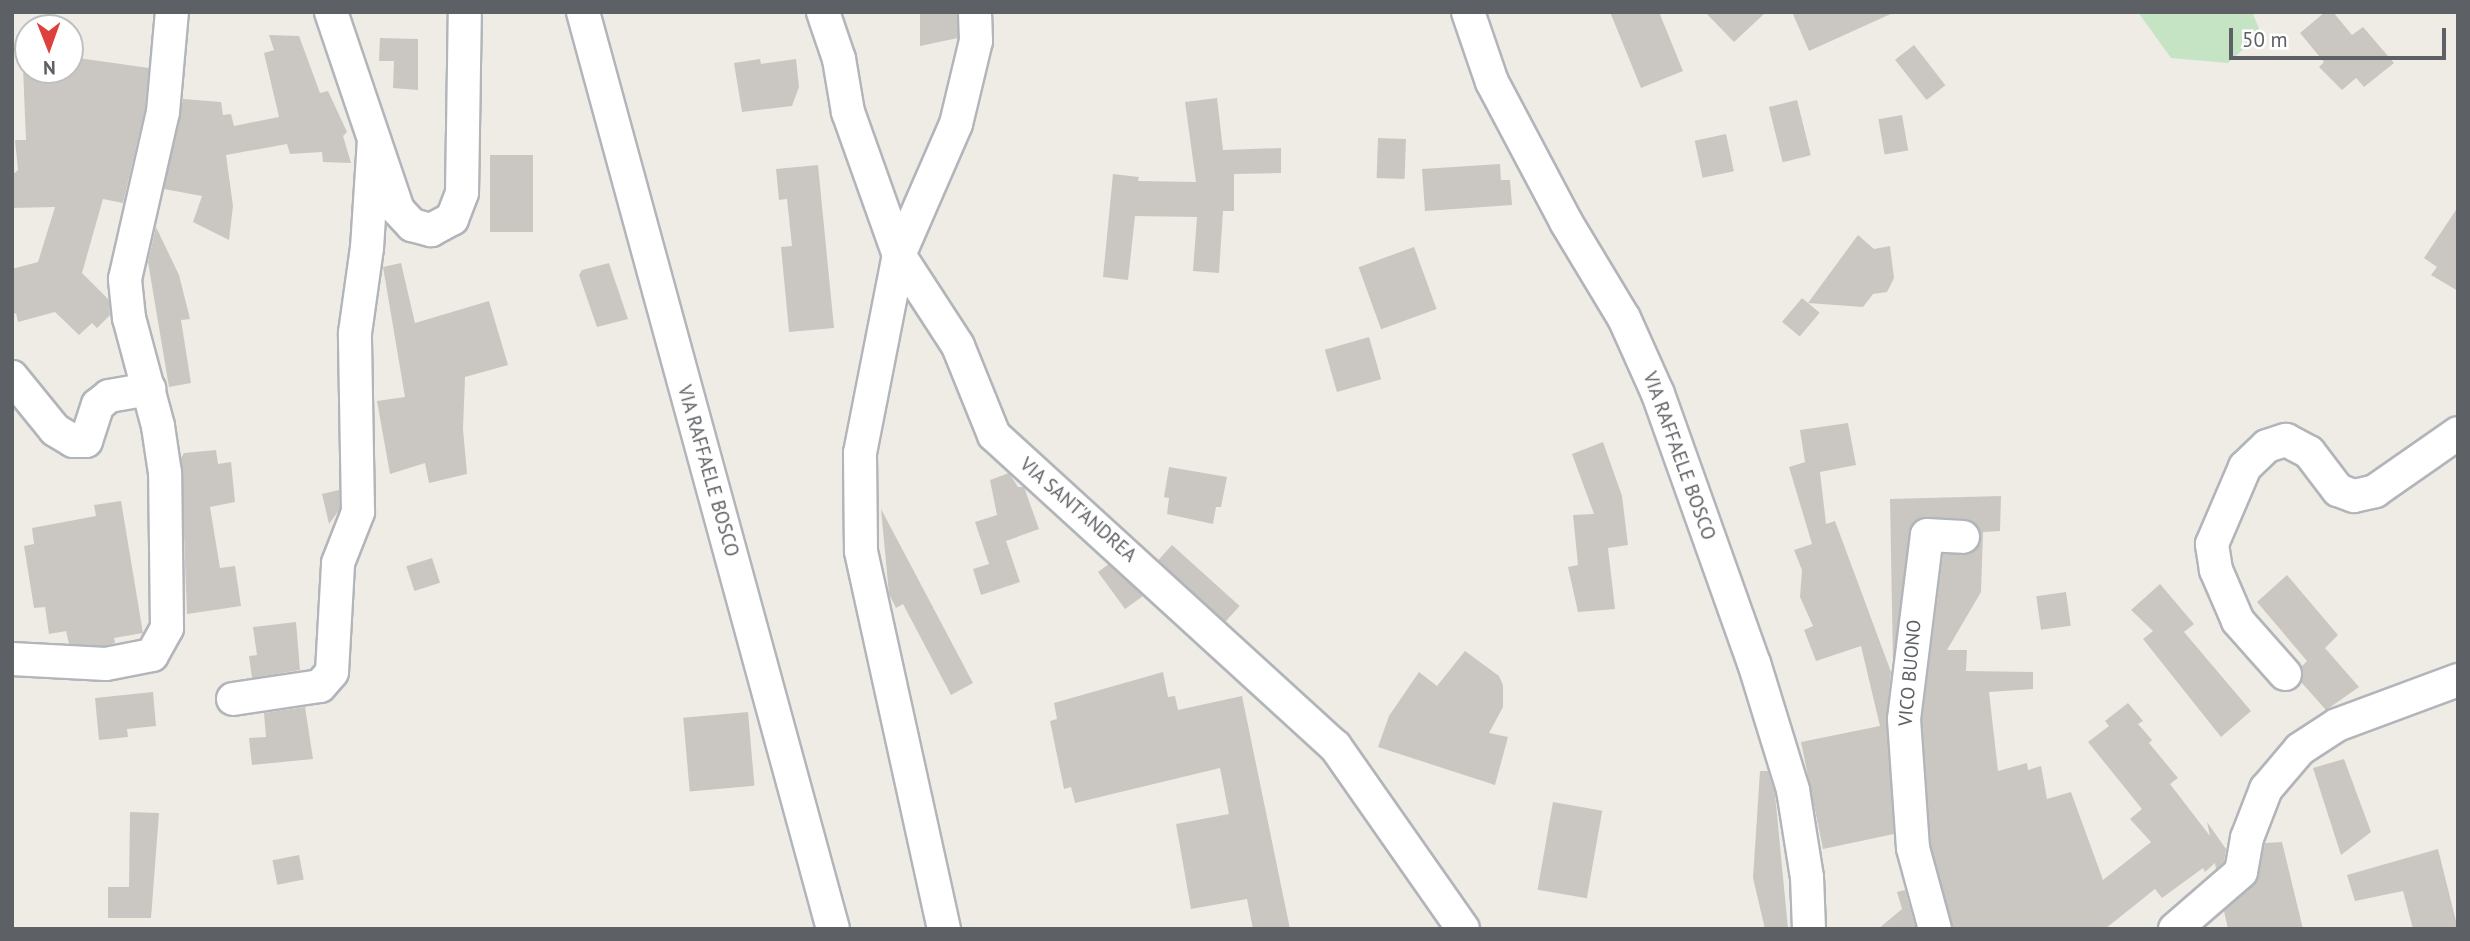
<!DOCTYPE html>
<style>
body{margin:0}
#map{position:relative;width:2470px;height:941px;overflow:hidden;background:#eeece5;font-family:"PT Sans",sans-serif}
div>[style]{position:absolute}
[style*='--x']{left:calc(var(--x)*1px);top:calc(var(--y)*1px);width:calc(var(--w)*1px);rotate:calc(var(--a)*1deg)}
.green>*{inset:0;background:#c4e4c3}
.building>*{inset:0;background:#cac7c2;transform-origin:0 0}
.roads{filter:drop-shadow(2px 0 #b2b5b9) drop-shadow(-2px 0 #b2b5b9) drop-shadow(0 2px #b2b5b9) drop-shadow(0 -2px #b2b5b9)}
.minor>*{height:32px;margin:-16px;padding:0 16px;transform-origin:16px;border-radius:16px;background:#fff}
span{translate:-50% -50%;white-space:nowrap;text-align:center;line-height:1.15;-webkit-text-stroke:6px #fff;paint-order:stroke}
.street-label{font-size:19px;color:#5d6064}
.frame{position:absolute;inset:0;border:14px solid #5d6064;pointer-events:none}
.north{position:absolute;left:14px;top:14px;width:70px;height:70px;box-sizing:border-box;background:#fff;border:2px solid #bebfc1;border-radius:50%;rotate:179deg;font-size:19px;font-weight:700;line-height:28px;text-align:center;color:#5d6064}
.north::after{content:'';display:block;margin:auto;width:24px;height:32px;background:#de413b;clip-path:polygon(50% 0,100% 100%,50% 72%,0 100%)}
.scale{position:absolute;left:2229px;top:28px;width:217px;height:32px;box-sizing:border-box;border:4px solid #5d6064;border-top:0;padding-left:9px;font-size:21px;line-height:24px;white-space:nowrap;color:#5d6064;-webkit-text-stroke:5px #fff;paint-order:stroke}
</style>
<div id="map">
<div class="green">
<div style="clip-path:polygon(2138px 12px,2252px 12px,2261px 33px,2228px 63px,2171px 58px)"></div>
</div>
<div class="building">
<div style="clip-path:polygon(920px 12px,957px 12px,958px 38px,920px 46px)"></div>
<div style="clip-path:polygon(1610px 12px,1659px 12px,1683px 71px,1641px 88px)"></div>
<div style="clip-path:polygon(1705px 12px,1766px 12px,1734px 42px)"></div>
<div style="clip-path:polygon(1792px 12px,1895px 12px,1809px 51px)"></div>
<div style="clip-path:polygon(2325px 12px,2333px 12px,2352px 35px,2363px 27px,2394px 63px,2364px 87px,2356px 78px,2342px 90px,2319px 67px,2324px 62px,2300px 33px)"></div>
<div style="clip-path:polygon(269px 35px,299px 36px,320px 93px,328px 91px,347px 132px,343px 136px,351px 163px,323px 162px,322px 152px,290px 154px,287px 144px,226px 155px,233px 206px,229px 240px,193px 222px,202px 196px,164px 189px,183px 99px,221px 102px,223px 115px,231px 114px,234px 126px,279px 117px,264px 53px,274px 50px)"></div>
<div style="clip-path:polygon(380px 38px,418px 39px,418px 90px,393px 88px,394px 61px,379px 61px)"></div>
<div style="left:1914px;top:45px;width:51px;height:24px;rotate:52deg"></div>
<div style="clip-path:polygon(71px 57px,149px 68px,145px 109px,123px 203px,103px 199px,82px 273px,109px 300px,110px 315px,97px 328px,92px 323px,79px 335px,55px 312px,18px 322px,16px 313px,12px 315px,12px 269px,38px 262px,55px 207px,12px 208px,12px 175px,18px 170px,15px 140px,26px 140px,23px 68px,70px 70px)"></div>
<div style="clip-path:polygon(760px 59px,761px 64px,796px 59px,799px 87px,792px 106px,742px 112px,734px 63px)"></div>
<div style="clip-path:polygon(1217px 98px,1223px 150px,1281px 148px,1281px 173px,1234px 174px,1234px 211px,1223px 211px,1219px 273px,1193px 271px,1197px 217px,1135px 216px,1128px 280px,1103px 277px,1113px 174px,1139px 177px,1138px 181px,1196px 182px,1185px 102px)"></div>
<div style="left:1797px;top:100px;width:57px;height:29px;rotate:76deg"></div>
<div style="left:1902px;top:115px;width:36px;height:24px;rotate:80deg"></div>
<div style="left:1726px;top:134px;width:38px;height:32px;rotate:78deg"></div>
<div style="left:1378px;top:138px;width:28px;height:40px;rotate:2deg"></div>
<div style="left:490px;top:155px;width:43px;height:77px"></div>
<div style="clip-path:polygon(1500px 164px,1501px 180px,1510px 180px,1512px 205px,1425px 211px,1422px 169px)"></div>
<div style="clip-path:polygon(818px 165px,834px 328px,789px 332px,781px 247px,792px 246px,787px 199px,779px 200px,776px 169px)"></div>
<div style="clip-path:polygon(2458px 207px,2458px 291px,2431px 275px,2437px 267px,2424px 258px)"></div>
<div style="clip-path:polygon(156px 227px,179px 275px,190px 319px,181px 320px,191px 383px,169px 387px,148px 262px)"></div>
<div style="clip-path:polygon(1858px 235px,1874px 249px,1890px 246px,1894px 278px,1887px 292px,1873px 294px,1863px 307px,1808px 303px)"></div>
<div style="left:1414px;top:247px;width:66px;height:59px;rotate:70deg"></div>
<div style="clip-path:polygon(401px 263px,415px 323px,489px 301px,508px 365px,465px 377px,463px 429px,467px 474px,429px 483px,425px 463px,390px 474px,377px 401px,405px 397px,383px 267px)"></div>
<div style="clip-path:polygon(609px 263px,628px 319px,597px 327px,579px 275px,582px 270px)"></div>
<div style="left:1802px;top:298px;width:23px;height:31px;rotate:40deg"></div>
<div style="left:1369px;top:337px;width:44px;height:46px;rotate:74deg"></div>
<div style="clip-path:polygon(1848px 423px,1856px 465px,1820px 472px,1826px 524px,1835px 521px,1891px 672px,1886px 720px,1894px 834px,1823px 849px,1801px 742px,1880px 726px,1861px 646px,1816px 661px,1804px 630px,1813px 626px,1800px 597px,1802px 570px,1794px 550px,1812px 544px,1789px 467px,1805px 462px,1800px 430px)"></div>
<div style="clip-path:polygon(1603px 442px,1622px 496px,1628px 545px,1608px 548px,1615px 609px,1578px 612px,1568px 567px,1578px 565px,1573px 515px,1594px 514px,1572px 454px)"></div>
<div style="clip-path:polygon(216px 450px,218px 464px,231px 462px,235px 502px,210px 507px,220px 568px,235px 566px,241px 606px,187px 614px,181px 458px,184px 453px)"></div>
<div style="clip-path:polygon(1169px 467px,1227px 477px,1221px 507px,1216px 507px,1213px 524px,1167px 514px,1169px 498px,1164px 497px)"></div>
<div style="clip-path:polygon(1009px 473px,1018px 487px,1024px 487px,1039px 529px,1006px 541px,1020px 582px,981px 595px,973px 569px,989px 564px,975px 522px,997px 515px,990px 480px)"></div>
<div style="clip-path:polygon(339px 490px,340px 509px,329px 524px,322px 494px)"></div>
<div style="clip-path:polygon(2001px 496px,2000px 531px,1983px 532px,1981px 592px,1947px 650px,1967px 650px,1966px 671px,2033px 672px,2033px 689px,1989px 692px,1998px 771px,2027px 763px,2028px 770px,2041px 766px,2047px 799px,2071px 792px,2103px 880px,2151px 842px,2130px 819px,2142px 809px,2088px 742px,2109px 726px,2105px 721px,2128px 703px,2143px 721px,2138px 724px,2152px 740px,2149px 743px,2178px 778px,2170px 784px,2210px 836px,2207px 822px,2226px 849px,2224px 862px,2216px 869px,2215px 863px,2205px 872px,2203px 868px,2162px 898px,2155px 889px,2105px 929px,1953px 929px,1931px 845px,1922px 720px,1943px 554px,1971px 554px,1981px 537px,1974px 522px,1964px 519px,1927px 517px,1912px 525px,1893px 662px,1890px 499px)"></div>
<div style="clip-path:polygon(121px 501px,143px 633px,114px 638px,115px 643px,104px 646px,69px 644px,66px 631px,49px 634px,45px 607px,34px 608px,24px 546px,34px 544px,32px 528px,96px 516px,94px 505px)"></div>
<div style="clip-path:polygon(881px 509px,973px 683px,951px 695px,903px 604px,896px 608px,889px 594px)"></div>
<div style="left:1172px;top:545px;width:91px;height:21px;rotate:42deg"></div>
<div style="left:432px;top:558px;width:26px;height:27px;rotate:72deg"></div>
<div style="clip-path:polygon(1109px 564px,1143px 596px,1125px 609px,1098px 572px)"></div>
<div style="clip-path:polygon(2287px 575px,2338px 635px,2325px 648px,2359px 687px,2326px 710px,2301px 682px,2301px 667px,2307px 661px,2257px 602px)"></div>
<div style="clip-path:polygon(2160px 584px,2194px 624px,2184px 632px,2251px 711px,2221px 737px,2143px 639px,2153px 631px,2131px 610px)"></div>
<div style="left:2066px;top:592px;width:34px;height:30px;rotate:82deg"></div>
<div style="clip-path:polygon(296px 622px,300px 670px,252px 678px,249px 656px,257px 655px,253px 627px)"></div>
<div style="clip-path:polygon(1465px 651px,1499px 676px,1503px 685px,1503px 707px,1489px 733px,1508px 737px,1495px 785px,1378px 747px,1389px 716px,1419px 672px,1437px 686px)"></div>
<div style="clip-path:polygon(1163px 672px,1168px 697px,1175px 696px,1178px 710px,1242px 696px,1290px 929px,1253px 929px,1247px 899px,1191px 909px,1176px 824px,1229px 814px,1220px 768px,1075px 803px,1071px 787px,1064px 789px,1050px 721px,1057px 719px,1054px 703px)"></div>
<div style="clip-path:polygon(153px 692px,156px 726px,127px 729px,128px 737px,99px 740px,95px 698px)"></div>
<div style="clip-path:polygon(305px 707px,313px 759px,252px 765px,249px 738px,266px 737px,264px 713px)"></div>
<div style="left:748px;top:712px;width:74px;height:65px;rotate:85deg"></div>
<div style="clip-path:polygon(2344px 759px,2371px 832px,2341px 855px,2313px 768px)"></div>
<div style="clip-path:polygon(1760px 771px,1768px 771px,1775px 794px,1788px 929px,1765px 929px,1753px 878px)"></div>
<div style="left:1553px;top:802px;width:50px;height:89px;rotate:10deg"></div>
<div style="clip-path:polygon(130px 812px,159px 813px,151px 918px,108px 918px,108px 887px,129px 887px)"></div>
<div style="clip-path:polygon(2282px 842px,2303px 929px,2228px 929px,2224px 911px,2254px 885px,2265px 843px)"></div>
<div style="clip-path:polygon(2438px 849px,2458px 929px,2413px 929px,2403px 891px,2355px 901px,2347px 875px)"></div>
<div style="left:299px;top:855px;width:25px;height:27px;rotate:79deg"></div>
<div style="clip-path:polygon(1905px 890px,1916px 929px,1878px 929px,1902px 909px,1897px 892px)"></div>
</div>
<div class="roads">
<div class="minor">
<div style="--x:331;--y:12;--w:209;--a:71.3"></div>
<div style="--x:398;--y:210;--w:21;--a:47"></div>
<div style="--x:412;--y:225;--w:20;--a:15"></div>
<div style="--x:431;--y:230;--w:24;--a:-28"></div>
<div style="--x:452;--y:219;--w:28;--a:-69"></div>
<div style="--x:462;--y:193;--w:181;--a:-89.1"></div>
<div style="--x:583;--y:12;--w:950;--a:74.75"></div>
<div style="--x:823;--y:12;--w:50;--a:71.2"></div>
<div style="--x:839;--y:59;--w:54;--a:80.4"></div>
<div style="--x:848;--y:112;--w:152;--a:70.4"></div>
<div style="--x:899;--y:255;--w:108;--a:57"></div>
<div style="--x:958;--y:346;--w:96;--a:68"></div>
<div style="--x:994;--y:435;--w:462;--a:42.4"></div>
<div style="--x:1335;--y:746;--w:223;--a:55"></div>
<div style="--x:1468;--y:12;--w:74;--a:71.1"></div>
<div style="--x:1492;--y:82;--w:158;--a:62.1"></div>
<div style="--x:1566;--y:222;--w:112;--a:58.9"></div>
<div style="--x:1624;--y:318;--w:83;--a:65.9"></div>
<div style="--x:1658;--y:394;--w:286;--a:70.4"></div>
<div style="--x:1754;--y:663;--w:133;--a:72.9"></div>
<div style="--x:1793;--y:790;--w:88;--a:80.9"></div>
<div style="--x:1807;--y:877;--w:52;--a:87.8"></div>
<div style="--x:12;--y:377;--w:68;--a:50.9"></div>
<div style="--x:55;--y:430;--w:21;--a:31"></div>
<div style="--x:73;--y:441;--w:13;--a:0"></div>
<div style="--x:86;--y:441;--w:38;--a:-72"></div>
<div style="--x:98;--y:405;--w:14;--a:-39"></div>
<div style="--x:109;--y:396;--w:41;--a:-9.9"></div>
<div style="--x:12;--y:659;--w:94;--a:3"></div>
<div style="--x:106;--y:664;--w:47;--a:-11.1"></div>
<div style="--x:152;--y:655;--w:31;--a:-61"></div>
<div style="--x:167;--y:628;--w:155;--a:-90.7"></div>
<div style="--x:165;--y:473;--w:48;--a:-98.5"></div>
<div style="--x:158;--y:426;--w:112;--a:-105"></div>
<div style="--x:129;--y:318;--w:39;--a:-96"></div>
<div style="--x:125;--y:279;--w:171;--a:-77.2"></div>
<div style="--x:163;--y:112;--w:100;--a:-84.9"></div>
<div style="--x:2285;--y:674;--w:71;--a:-131.6"></div>
<div style="--x:2238;--y:621;--w:56;--a:-113.3"></div>
<div style="--x:2216;--y:570;--w:26;--a:-99"></div>
<div style="--x:2212;--y:544;--w:84;--a:-66.8"></div>
<div style="--x:2245;--y:467;--w:30;--a:-44"></div>
<div style="--x:2267;--y:446;--w:20;--a:-18"></div>
<div style="--x:2286;--y:440;--w:26;--a:28"></div>
<div style="--x:2309;--y:452;--w:48;--a:52.7"></div>
<div style="--x:2338;--y:490;--w:17;--a:21"></div>
<div style="--x:2354;--y:496;--w:22;--a:-13"></div>
<div style="--x:2375;--y:491;--w:101;--a:-34.9"></div>
<div style="--x:233;--y:699;--w:88;--a:-8.5"></div>
<div style="--x:320;--y:686;--w:18;--a:-49"></div>
<div style="--x:332;--y:672;--w:109;--a:-86.8"></div>
<div style="--x:338;--y:563;--w:55;--a:-68.6"></div>
<div style="--x:358;--y:512;--w:179;--a:-91"></div>
<div style="--x:355;--y:333;--w:86;--a:-82"></div>
<div style="--x:367;--y:248;--w:108;--a:-86.3"></div>
<div style="--x:944;--y:929;--w:387;--a:-102.4"></div>
<div style="--x:861;--y:551;--w:98;--a:-90.6"></div>
<div style="--x:860;--y:453;--w:202;--a:-78.9"></div>
<div style="--x:899;--y:255;--w:143;--a:-66.5"></div>
<div style="--x:956;--y:124;--w:85;--a:-76.5"></div>
<div style="--x:976;--y:41;--w:29;--a:-92"></div>
<div style="--x:1935;--y:929;--w:84;--a:-105.2"></div>
<div style="--x:1913;--y:848;--w:129;--a:-94"></div>
<div style="--x:1904;--y:719;--w:185;--a:-82.9"></div>
<div style="--x:1927;--y:535;--w:36;--a:3"></div>
<div style="--x:2175;--y:929;--w:87;--a:-40.8"></div>
<div style="--x:2241;--y:872;--w:35;--a:-80"></div>
<div style="--x:2247;--y:838;--w:53;--a:-68.8"></div>
<div style="--x:2266;--y:789;--w:52;--a:-49.6"></div>
<div style="--x:2300;--y:749;--w:44;--a:-33"></div>
<div style="--x:2337;--y:725;--w:129;--a:-20.4"></div>
</div>
</div>
<div class="street-label">
<span style="left:1679px;top:456px;rotate:70deg">VIA RAFFAELE BOSCO</span>
<span style="left:708px;top:471px;rotate:74deg">VIA RAFFAELE BOSCO</span>
<span style="left:1078px;top:510px;rotate:41deg">VIA SANT'ANDREA</span>
<span style="left:1910px;top:673px;rotate:-85deg">VICO BUONO</span>
</div>
<div class="frame"></div>
<div class="north">N</div>
<div class="scale">50 m</div>
</div>
